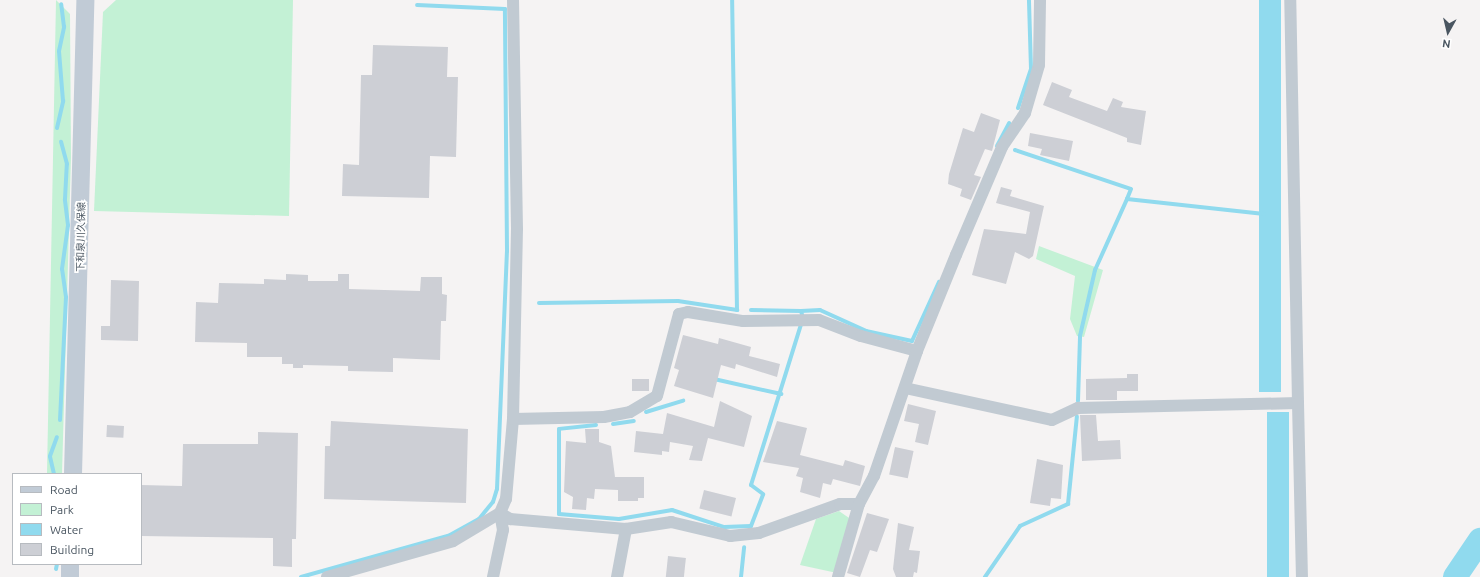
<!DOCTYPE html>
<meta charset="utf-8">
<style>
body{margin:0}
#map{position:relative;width:1480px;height:577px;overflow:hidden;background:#f5f3f3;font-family:Ubuntu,"Noto Sans JP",sans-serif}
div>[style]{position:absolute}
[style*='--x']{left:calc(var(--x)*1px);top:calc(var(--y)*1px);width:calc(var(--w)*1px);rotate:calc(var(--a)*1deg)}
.green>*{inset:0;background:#c3f1d5}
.water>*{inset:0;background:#90daee;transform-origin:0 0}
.stream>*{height:4px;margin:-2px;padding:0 2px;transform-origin:2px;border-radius:2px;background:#90daee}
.river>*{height:24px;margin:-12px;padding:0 12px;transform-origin:12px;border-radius:12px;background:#90daee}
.building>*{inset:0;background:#cdcfd5;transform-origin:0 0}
.street>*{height:12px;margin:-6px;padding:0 6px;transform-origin:6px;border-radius:6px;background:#c1cad2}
.secondary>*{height:18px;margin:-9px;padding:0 9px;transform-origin:9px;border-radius:9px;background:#c1cbd6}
span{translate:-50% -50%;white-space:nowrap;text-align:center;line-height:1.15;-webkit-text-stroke:3.5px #fff;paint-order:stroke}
.street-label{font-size:10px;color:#4a5661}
.legend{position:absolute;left:12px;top:473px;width:130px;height:92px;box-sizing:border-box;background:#fff;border:1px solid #b7bbc0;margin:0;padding:5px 7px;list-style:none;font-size:12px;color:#4a5661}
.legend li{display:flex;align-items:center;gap:8px;height:20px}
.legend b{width:20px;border:1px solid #b7bbc0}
.north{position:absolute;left:1428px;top:12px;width:40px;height:40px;-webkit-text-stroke:3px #fff;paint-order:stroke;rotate:188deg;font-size:11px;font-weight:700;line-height:16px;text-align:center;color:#4a5661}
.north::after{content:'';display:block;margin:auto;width:14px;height:18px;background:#4a5661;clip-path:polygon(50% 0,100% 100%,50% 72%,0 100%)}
</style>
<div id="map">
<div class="green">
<div style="clip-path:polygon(56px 0,70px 14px,71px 157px,62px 474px,47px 474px)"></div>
<div style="clip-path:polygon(116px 0,293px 0,289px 216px,94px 211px,103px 12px)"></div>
<div style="clip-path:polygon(1039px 246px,1103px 270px,1084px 337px,1077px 336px,1070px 319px,1075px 276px,1036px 259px)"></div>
<div style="clip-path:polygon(839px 511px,852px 520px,837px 573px,800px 565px,816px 519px)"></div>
</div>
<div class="water">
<div style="left:1259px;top:0;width:22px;height:392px"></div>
<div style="left:1267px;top:412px;width:22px;height:165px"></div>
</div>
<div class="stream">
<div style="--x:1018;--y:108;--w:41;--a:-71.6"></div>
<div style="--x:1031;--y:69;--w:69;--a:-91.7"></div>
<div style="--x:57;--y:128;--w:28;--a:-77"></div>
<div style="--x:63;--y:101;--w:50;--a:-94.6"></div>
<div style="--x:59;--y:51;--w:25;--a:-78"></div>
<div style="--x:64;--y:27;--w:23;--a:-97"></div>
<div style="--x:997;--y:146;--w:26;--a:-62"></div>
<div style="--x:1015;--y:150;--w:122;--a:18.6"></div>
<div style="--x:1131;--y:189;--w:11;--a:112"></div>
<div style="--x:539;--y:303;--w:139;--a:-0.8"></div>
<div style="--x:678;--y:301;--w:60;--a:8.7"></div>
<div style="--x:737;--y:310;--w:310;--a:-90.9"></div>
<div style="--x:801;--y:311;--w:19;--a:-3"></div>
<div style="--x:820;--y:310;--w:51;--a:24.5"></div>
<div style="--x:866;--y:331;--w:47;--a:12.3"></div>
<div style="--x:912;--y:341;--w:65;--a:-65.4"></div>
<div style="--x:714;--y:379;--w:69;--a:12.6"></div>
<div style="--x:1078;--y:401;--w:65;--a:-88.2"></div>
<div style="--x:1080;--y:336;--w:68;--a:-77.2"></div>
<div style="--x:1095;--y:270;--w:78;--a:-65.7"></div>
<div style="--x:1127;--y:199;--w:138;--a:6.2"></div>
<div style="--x:646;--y:412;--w:39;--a:-17"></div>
<div style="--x:60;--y:420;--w:123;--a:-87.2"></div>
<div style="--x:66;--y:297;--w:28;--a:-98"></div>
<div style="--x:62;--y:269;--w:44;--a:-82.2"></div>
<div style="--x:68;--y:225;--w:26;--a:-97"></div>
<div style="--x:65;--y:199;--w:35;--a:-87"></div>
<div style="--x:67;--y:164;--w:23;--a:-105"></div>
<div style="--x:613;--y:424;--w:21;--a:-8"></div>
<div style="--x:596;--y:425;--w:37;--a:174"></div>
<div style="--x:559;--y:429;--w:85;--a:90"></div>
<div style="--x:559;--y:514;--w:60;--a:4.8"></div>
<div style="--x:619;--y:519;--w:54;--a:-9.6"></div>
<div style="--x:672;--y:510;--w:55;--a:18.1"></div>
<div style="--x:724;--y:527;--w:27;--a:-2"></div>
<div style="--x:751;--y:526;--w:34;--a:-69"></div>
<div style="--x:763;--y:494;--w:15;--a:-143"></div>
<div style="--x:751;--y:485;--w:175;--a:-72.7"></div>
<div style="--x:803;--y:318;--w:7;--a:-106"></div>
<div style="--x:801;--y:311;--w:50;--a:-178.9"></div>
<div style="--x:54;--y:474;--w:18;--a:-103"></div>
<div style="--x:50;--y:456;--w:20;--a:-70"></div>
<div style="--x:56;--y:569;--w:5;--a:-79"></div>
<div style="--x:301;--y:577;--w:155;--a:-15.7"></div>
<div style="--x:450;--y:535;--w:33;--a:-29"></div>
<div style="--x:479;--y:519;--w:22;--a:-51"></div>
<div style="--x:493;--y:502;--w:14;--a:-73"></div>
<div style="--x:497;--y:489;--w:238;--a:-87.6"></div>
<div style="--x:507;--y:251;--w:242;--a:-90.5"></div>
<div style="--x:505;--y:9;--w:88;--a:-177.4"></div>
<div style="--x:741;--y:577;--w:30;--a:-84"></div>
<div style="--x:985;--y:577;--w:62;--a:-55.5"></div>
<div style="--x:1020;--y:526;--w:53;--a:-24.6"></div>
<div style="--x:1068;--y:504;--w:88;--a:-84.2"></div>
</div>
<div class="river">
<div style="--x:1455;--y:577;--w:45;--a:-56"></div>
</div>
<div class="building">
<div style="clip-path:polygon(373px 45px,448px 47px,447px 77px,458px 77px,456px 157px,430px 156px,429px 198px,342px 196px,343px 164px,359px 165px,361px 75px,372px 75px)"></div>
<div style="clip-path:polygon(1052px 82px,1072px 90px,1069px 97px,1107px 111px,1113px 98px,1123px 102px,1121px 107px,1146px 111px,1141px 145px,1127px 142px,1127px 138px,1043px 105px)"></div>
<div style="clip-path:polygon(981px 113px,1000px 120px,992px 151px,985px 149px,974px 175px,981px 177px,971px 200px,960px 196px,962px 189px,948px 184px,949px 174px,963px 128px,974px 132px)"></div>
<div style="clip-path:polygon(1030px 133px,1073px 141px,1069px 161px,1040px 155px,1042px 149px,1028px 146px)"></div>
<div style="clip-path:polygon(1001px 187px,1012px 190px,1010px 196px,1044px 206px,1033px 256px,1029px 259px,1015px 252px,1006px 284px,972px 275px,984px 229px,1026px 234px,1030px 212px,996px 203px)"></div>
<div style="clip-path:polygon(286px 274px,308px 275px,308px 281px,338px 281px,338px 274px,349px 274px,349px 289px,420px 291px,421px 277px,442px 277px,442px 294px,447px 295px,446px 321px,441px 321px,440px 360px,393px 358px,393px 372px,348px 371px,348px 366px,303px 365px,303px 368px,293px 368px,293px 364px,282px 364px,282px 357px,247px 357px,247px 343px,195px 342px,196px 302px,218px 303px,219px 283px,264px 284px,264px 279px,286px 280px)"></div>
<div style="clip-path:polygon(111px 280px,139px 281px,138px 341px,101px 340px,101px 326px,110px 326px)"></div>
<div style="clip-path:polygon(683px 335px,718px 344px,719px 338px,751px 347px,749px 356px,780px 364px,777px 377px,736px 364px,735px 369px,721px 365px,713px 398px,674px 386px,679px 370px,674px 368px)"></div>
<div style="clip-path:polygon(1127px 374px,1138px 374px,1138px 391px,1117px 391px,1117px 400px,1086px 400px,1086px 379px,1127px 378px)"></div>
<div style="left:649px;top:379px;width:12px;height:17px;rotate:90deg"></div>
<div style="clip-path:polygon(720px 401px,752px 416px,744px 447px,708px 438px,702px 461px,689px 460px,693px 446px,670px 442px,669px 452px,662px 451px,662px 455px,634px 452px,636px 431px,663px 434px,667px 413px,714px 427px)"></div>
<div style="clip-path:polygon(908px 404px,936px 411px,928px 445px,915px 442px,919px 424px,904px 421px)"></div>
<div style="clip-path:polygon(1080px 415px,1096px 415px,1098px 441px,1120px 440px,1121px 459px,1082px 461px)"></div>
<div style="clip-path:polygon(331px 421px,468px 429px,466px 503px,324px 499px,325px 446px,330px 446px)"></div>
<div style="clip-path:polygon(777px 421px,807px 428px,800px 455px,843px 466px,845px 460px,865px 466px,860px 486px,833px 479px,831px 485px,823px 483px,820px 498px,800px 492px,803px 478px,796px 476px,799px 468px,763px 462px)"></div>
<div style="left:107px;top:425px;width:17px;height:12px;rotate:3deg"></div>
<div style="clip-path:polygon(585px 429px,599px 429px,599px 442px,611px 446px,615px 477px,644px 477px,644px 498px,638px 498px,638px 501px,618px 501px,618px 490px,595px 489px,594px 499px,587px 498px,586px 510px,572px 509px,573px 497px,564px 492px,566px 441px,586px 443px)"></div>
<div style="clip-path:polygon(258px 432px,298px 433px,296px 539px,292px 539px,292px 567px,273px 566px,273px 538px,141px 536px,141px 485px,182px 486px,183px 444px,258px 444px)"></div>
<div style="left:895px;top:447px;width:19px;height:28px;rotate:12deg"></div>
<div style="clip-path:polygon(1037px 459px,1063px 465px,1061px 499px,1051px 498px,1050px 506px,1030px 503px)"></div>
<div style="left:704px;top:490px;width:33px;height:19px;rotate:14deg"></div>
<div style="clip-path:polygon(867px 513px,889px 519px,877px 552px,870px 550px,860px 577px,847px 573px)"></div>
<div style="clip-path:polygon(898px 523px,914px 527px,909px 550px,920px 551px,917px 573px,914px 572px,913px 577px,896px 577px,893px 569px)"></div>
<div style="left:668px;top:556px;width:18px;height:21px;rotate:6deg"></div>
</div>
<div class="street">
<div style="--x:905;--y:388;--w:150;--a:12.3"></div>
<div style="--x:1052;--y:420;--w:29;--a:-25"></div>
<div style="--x:1078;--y:408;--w:220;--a:-1.3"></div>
<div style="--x:1298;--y:403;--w:403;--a:-91.1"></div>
<div style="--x:1298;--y:403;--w:174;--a:88.7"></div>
<div style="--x:513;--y:419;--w:91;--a:-1.3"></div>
<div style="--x:604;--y:417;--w:26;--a:-11"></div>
<div style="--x:630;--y:412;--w:31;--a:-31"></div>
<div style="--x:657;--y:396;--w:85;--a:-75"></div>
<div style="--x:679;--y:314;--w:9;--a:-13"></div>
<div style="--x:688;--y:312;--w:56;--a:9.3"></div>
<div style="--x:743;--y:321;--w:76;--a:-0.8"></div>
<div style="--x:819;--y:320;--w:45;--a:20.9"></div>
<div style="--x:861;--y:336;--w:58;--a:15"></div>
<div style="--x:500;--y:513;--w:12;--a:31"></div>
<div style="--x:510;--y:519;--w:116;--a:4.9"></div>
<div style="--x:626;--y:529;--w:46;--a:-8.8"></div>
<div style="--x:671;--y:522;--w:61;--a:13.3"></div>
<div style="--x:730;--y:536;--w:29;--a:-6"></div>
<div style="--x:759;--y:533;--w:86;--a:-19.7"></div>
<div style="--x:840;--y:504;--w:19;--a:0"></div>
<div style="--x:859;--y:504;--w:32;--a:-62"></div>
<div style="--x:874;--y:476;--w:132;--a:-71"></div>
<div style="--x:917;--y:351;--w:104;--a:-67.9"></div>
<div style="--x:956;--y:255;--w:117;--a:-66.9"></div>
<div style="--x:1002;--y:147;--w:41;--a:-55.9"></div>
<div style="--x:1025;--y:113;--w:50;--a:-73.7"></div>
<div style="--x:1039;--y:65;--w:65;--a:-89.1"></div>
<div style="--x:327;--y:577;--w:131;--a:-15.9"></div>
<div style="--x:453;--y:541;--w:55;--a:-30.8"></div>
<div style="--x:500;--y:513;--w:15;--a:-67"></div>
<div style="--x:506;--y:499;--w:80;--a:-85"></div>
<div style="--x:513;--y:419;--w:190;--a:-88.8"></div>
<div style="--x:517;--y:229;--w:229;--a:-91"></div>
<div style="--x:493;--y:577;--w:48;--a:-78"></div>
<div style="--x:503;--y:530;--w:17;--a:-100"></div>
<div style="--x:617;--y:577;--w:49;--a:-79.4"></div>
<div style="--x:838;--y:577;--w:76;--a:-74"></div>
</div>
<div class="secondary">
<div style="--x:73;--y:474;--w:474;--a:-88.5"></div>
<div style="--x:70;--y:577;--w:13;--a:-90"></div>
</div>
<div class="street-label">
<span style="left:81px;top:237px;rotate:-89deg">下和泉川久保線</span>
</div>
<ul class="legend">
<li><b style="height:5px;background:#c1cbd6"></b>Road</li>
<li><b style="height:11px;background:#c3f1d5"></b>Park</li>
<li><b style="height:11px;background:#90daee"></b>Water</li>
<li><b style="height:11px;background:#cdcfd5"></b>Building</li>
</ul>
<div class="north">N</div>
</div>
